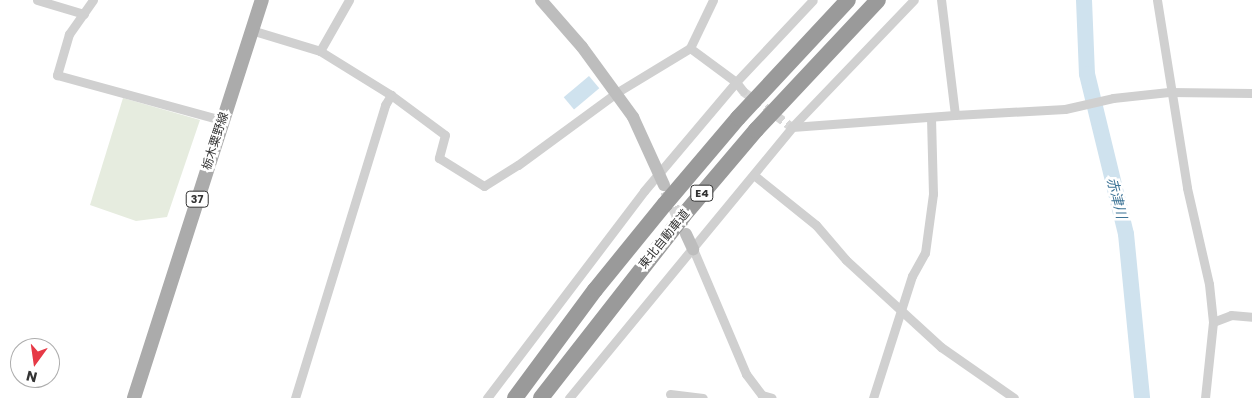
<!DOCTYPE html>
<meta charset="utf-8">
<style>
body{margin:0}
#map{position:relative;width:1252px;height:398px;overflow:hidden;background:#fff;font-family:Poppins,"Noto Sans JP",sans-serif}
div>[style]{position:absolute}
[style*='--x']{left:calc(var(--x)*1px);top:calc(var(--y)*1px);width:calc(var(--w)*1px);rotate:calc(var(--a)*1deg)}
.green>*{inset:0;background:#e6ecdf}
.water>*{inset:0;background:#cfe2ee;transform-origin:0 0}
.river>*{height:16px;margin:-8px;padding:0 8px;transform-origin:8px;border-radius:8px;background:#cfe2ee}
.street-tunnel>*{height:9px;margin-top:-4.5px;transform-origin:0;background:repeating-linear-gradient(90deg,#d6d6d6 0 9px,transparent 0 13.5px)}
.secondary-tunnel>*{height:12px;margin-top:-6px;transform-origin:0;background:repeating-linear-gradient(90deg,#d6d6d6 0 12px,transparent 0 18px)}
.street>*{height:9px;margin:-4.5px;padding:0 4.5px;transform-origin:4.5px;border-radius:4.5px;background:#d0d0d0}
.secondary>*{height:12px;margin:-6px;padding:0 6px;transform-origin:6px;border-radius:6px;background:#bdbdbd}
.primary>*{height:14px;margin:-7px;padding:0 7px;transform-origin:7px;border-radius:7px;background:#ababab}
.highway>*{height:16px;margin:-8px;padding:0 8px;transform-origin:8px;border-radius:8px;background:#9a9a9a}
span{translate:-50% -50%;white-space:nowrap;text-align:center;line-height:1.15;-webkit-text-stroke:5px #fff;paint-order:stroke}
.shield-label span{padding:1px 4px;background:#fff;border:1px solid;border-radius:4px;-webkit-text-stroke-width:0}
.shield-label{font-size:11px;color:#333;font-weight:700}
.street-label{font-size:12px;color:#333}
.water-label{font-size:14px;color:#3f7597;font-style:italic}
.north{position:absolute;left:10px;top:338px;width:50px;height:50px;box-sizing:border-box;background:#fff;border:1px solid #adadad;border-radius:50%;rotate:194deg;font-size:14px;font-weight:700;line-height:20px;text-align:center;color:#333}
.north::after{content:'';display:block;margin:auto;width:18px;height:22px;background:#e63946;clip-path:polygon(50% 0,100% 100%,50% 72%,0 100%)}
</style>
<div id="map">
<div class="green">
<div style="clip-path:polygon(123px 98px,200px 120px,167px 217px,136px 221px,90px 205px)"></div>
</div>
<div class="water">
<div style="left:589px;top:76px;width:16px;height:33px;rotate:50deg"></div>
</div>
<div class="river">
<div style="--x:1084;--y:0;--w:74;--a:87.7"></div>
<div style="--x:1087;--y:74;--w:165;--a:76.3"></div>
<div style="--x:1126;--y:234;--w:165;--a:84.4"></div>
</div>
<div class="street-tunnel">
<div style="--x:743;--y:91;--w:61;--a:36.3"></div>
</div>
<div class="secondary-tunnel">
<div style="--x:666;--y:191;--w:40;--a:65"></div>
</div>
<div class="street">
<div style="--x:37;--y:0;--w:49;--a:16.6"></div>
<div style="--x:93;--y:0;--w:42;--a:125.2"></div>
<div style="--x:69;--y:34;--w:43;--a:106.3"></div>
<div style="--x:57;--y:75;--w:170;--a:15.3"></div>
<div style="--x:713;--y:0;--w:53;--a:115.6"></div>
<div style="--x:690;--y:48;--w:57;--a:36.5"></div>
<div style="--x:736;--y:82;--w:11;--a:52"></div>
<div style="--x:1157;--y:0;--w:190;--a:80.9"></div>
<div style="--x:1187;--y:188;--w:98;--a:77.1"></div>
<div style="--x:1209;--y:284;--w:38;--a:84"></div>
<div style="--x:1213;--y:322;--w:76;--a:96"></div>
<div style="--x:251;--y:30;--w:72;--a:16.9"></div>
<div style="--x:320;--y:51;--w:84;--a:31.8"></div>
<div style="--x:391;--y:95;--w:67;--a:36.5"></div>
<div style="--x:445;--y:135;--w:24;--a:105"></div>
<div style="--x:439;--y:158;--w:53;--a:31.9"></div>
<div style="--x:484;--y:186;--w:40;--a:-32"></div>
<div style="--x:518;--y:165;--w:122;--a:-36.3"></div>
<div style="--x:616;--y:93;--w:87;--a:-31.3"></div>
<div style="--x:320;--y:51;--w:59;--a:-60.4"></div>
<div style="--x:955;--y:115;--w:110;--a:-3.1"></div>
<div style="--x:1065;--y:109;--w:49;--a:-12.9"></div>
<div style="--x:1113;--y:98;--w:56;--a:-6.1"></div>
<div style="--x:1169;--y:92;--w:83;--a:0.7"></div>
<div style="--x:792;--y:127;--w:163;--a:-4.2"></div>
<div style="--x:955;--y:115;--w:116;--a:-96.9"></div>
<div style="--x:755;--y:176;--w:78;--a:38.8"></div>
<div style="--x:816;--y:225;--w:46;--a:49.4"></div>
<div style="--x:846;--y:260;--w:129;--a:42.5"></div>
<div style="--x:941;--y:347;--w:89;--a:34.9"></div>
<div style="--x:693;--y:249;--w:136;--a:67"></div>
<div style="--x:746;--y:374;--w:26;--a:53"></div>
<div style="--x:762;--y:395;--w:10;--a:17"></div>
<div style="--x:1213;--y:322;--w:19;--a:-21"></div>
<div style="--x:1231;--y:315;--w:21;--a:5"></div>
<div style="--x:670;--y:394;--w:33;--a:7"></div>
<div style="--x:295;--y:398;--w:307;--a:-72.9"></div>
<div style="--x:385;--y:105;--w:12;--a:-59"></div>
<div style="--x:487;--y:398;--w:260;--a:-52.8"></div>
<div style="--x:644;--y:191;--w:143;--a:-49.8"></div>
<div style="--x:736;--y:82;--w:112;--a:-46.8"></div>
<div style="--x:569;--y:398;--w:351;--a:-50.5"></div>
<div style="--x:792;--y:127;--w:176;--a:-46.2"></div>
<div style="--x:873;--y:398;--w:128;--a:-72.3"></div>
<div style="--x:912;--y:276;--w:26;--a:-61"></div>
<div style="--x:925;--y:253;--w:60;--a:-82.3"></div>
<div style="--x:933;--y:194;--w:76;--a:-91.5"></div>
</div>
<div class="secondary">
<div style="--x:541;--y:0;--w:62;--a:48.9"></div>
<div style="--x:582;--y:47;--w:87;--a:53.9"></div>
<div style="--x:633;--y:117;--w:75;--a:65.5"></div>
<div style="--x:686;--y:234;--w:17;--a:65"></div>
</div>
<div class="primary">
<div style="--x:134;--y:398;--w:418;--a:-72.2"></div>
</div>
<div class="highway">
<div style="--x:515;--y:398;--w:134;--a:-53.5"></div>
<div style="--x:595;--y:290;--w:111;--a:-50.9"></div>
<div style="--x:665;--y:204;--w:113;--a:-49.7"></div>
<div style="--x:738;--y:118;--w:161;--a:-47"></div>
<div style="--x:541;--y:398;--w:231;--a:-52"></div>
<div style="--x:683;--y:216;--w:113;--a:-49.7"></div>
<div style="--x:756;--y:130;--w:178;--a:-46.8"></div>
</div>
<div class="shield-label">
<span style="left:702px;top:193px">E4</span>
<span style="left:197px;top:199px">37</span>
</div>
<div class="street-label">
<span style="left:215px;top:141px;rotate:-72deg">栃木粟野線</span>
<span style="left:664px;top:239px;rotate:-51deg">東北自動車道</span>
</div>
<div class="water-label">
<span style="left:1117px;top:198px;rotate:76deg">赤津川</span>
</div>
<div class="north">N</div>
</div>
